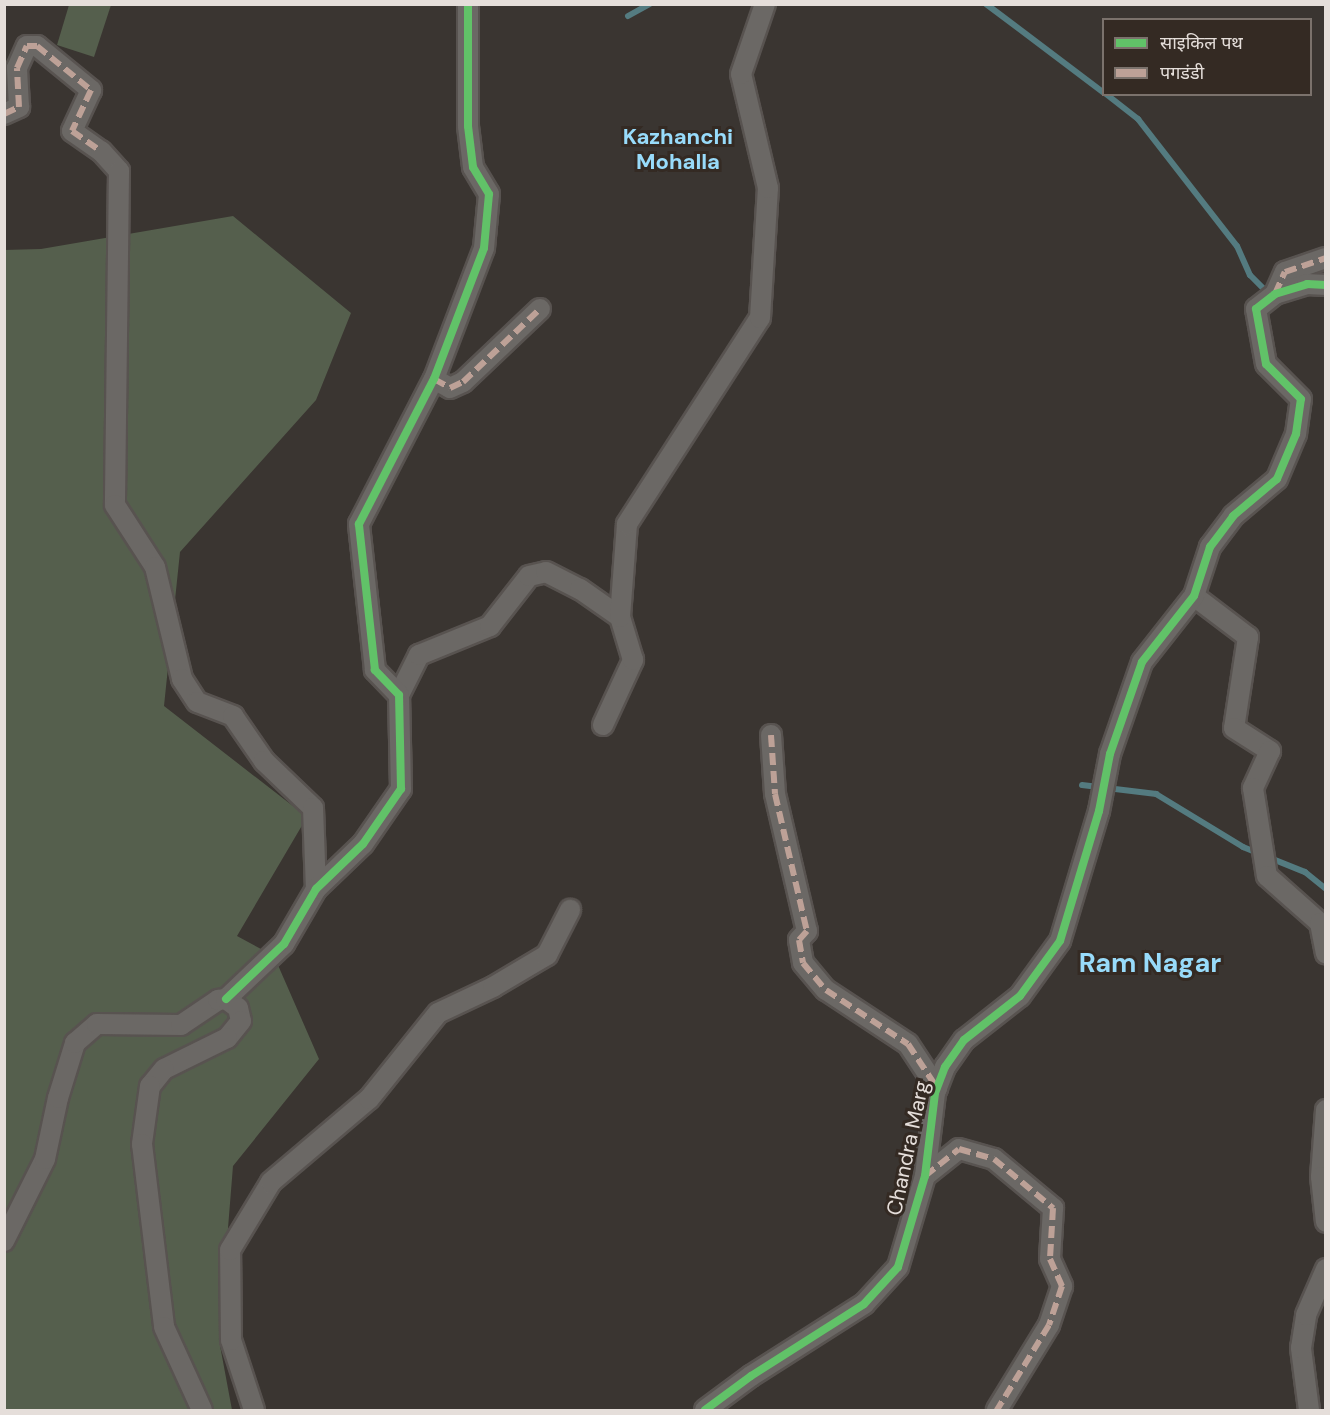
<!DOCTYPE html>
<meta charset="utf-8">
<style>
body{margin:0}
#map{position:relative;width:1330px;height:1415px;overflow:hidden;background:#3a3531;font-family:"DM Sans","Noto Sans Devanagari",sans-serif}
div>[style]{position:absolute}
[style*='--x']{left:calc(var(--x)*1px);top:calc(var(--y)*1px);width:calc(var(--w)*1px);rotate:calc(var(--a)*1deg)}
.green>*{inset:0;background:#555f4d}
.stream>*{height:6px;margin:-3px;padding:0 3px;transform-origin:3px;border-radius:3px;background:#547b80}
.roads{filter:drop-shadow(2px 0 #585350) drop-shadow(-2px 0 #585350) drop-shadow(0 2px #585350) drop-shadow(0 -2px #585350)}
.minor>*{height:20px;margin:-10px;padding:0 10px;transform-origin:10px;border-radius:10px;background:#6b6865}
.quiet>*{height:6px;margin-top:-3px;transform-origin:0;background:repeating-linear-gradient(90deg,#bda197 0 12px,transparent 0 18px)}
.cycleway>*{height:8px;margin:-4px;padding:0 4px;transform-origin:4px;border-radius:4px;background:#61c268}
span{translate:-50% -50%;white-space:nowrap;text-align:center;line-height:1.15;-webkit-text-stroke:6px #342a23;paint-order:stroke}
.street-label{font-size:21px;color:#e5deda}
.neighbourhood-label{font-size:22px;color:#98dbfa;font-weight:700}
.district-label{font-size:27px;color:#98dbfa;font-weight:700}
.frame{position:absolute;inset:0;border:6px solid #e5deda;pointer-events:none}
.legend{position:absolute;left:1102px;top:18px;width:210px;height:78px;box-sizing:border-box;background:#342a23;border:2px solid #7b726c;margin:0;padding:8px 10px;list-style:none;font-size:18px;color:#e5deda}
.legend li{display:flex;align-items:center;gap:12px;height:30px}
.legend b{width:30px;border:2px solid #7b726c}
</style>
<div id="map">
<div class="green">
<div style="clip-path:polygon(69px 5px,111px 5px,94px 57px,57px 45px)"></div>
<div style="clip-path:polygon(233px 216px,351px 313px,316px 400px,180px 552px,164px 706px,307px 817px,237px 936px,274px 956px,319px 1059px,233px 1166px,219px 1340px,232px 1410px,5px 1410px,4px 250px,41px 249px)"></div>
</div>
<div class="stream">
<div style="--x:986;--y:4;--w:148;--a:37"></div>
<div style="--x:628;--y:16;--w:25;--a:-29"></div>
<div style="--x:1106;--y:94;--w:41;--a:38"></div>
<div style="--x:1138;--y:119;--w:161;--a:52.1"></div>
<div style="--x:1237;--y:246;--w:32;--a:66"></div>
<div style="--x:1250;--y:275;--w:23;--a:45"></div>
<div style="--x:1082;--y:785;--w:75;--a:6.9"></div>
<div style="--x:1156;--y:794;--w:102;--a:31.3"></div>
<div style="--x:1243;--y:847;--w:67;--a:22"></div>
<div style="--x:1305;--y:872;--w:27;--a:39"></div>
</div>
<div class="roads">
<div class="minor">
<div style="--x:4;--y:114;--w:17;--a:-25"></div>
<div style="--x:19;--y:107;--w:39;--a:-93"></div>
<div style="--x:17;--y:68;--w:24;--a:-66"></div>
<div style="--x:27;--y:46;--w:10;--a:0"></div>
<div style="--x:37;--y:46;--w:70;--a:39.2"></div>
<div style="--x:91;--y:90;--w:45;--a:114.9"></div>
<div style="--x:72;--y:131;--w:35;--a:35"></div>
<div style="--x:101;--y:151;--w:27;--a:48"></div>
<div style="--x:119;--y:171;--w:334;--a:90.7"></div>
<div style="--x:115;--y:505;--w:74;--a:57.2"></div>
<div style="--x:155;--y:567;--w:115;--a:76.4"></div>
<div style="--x:182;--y:679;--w:27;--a:57"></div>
<div style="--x:197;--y:702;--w:39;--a:21"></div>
<div style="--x:233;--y:716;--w:55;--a:55.4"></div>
<div style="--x:264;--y:761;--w:68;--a:43.8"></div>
<div style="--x:313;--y:808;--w:81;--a:87.9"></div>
<div style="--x:1275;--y:294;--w:24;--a:-66"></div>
<div style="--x:1285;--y:272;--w:43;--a:-18.9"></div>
<div style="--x:434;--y:379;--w:18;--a:29"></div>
<div style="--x:450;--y:388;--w:14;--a:-25"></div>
<div style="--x:463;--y:382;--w:106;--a:-43.5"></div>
<div style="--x:1194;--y:596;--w:68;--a:37.2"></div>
<div style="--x:1248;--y:637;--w:92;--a:98.7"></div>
<div style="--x:1234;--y:728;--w:43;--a:32.6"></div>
<div style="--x:1270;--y:751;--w:41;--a:114.7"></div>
<div style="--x:1253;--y:788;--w:89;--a:81"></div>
<div style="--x:1267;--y:876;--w:71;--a:41.6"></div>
<div style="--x:1320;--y:923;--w:31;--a:79"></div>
<div style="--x:399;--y:695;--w:45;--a:-63.4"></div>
<div style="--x:419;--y:655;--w:77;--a:-22.2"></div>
<div style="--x:490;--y:626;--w:63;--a:-52"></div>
<div style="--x:529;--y:576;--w:17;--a:-13"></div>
<div style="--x:546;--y:572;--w:38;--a:27"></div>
<div style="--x:580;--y:589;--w:49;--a:35"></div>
<div style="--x:603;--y:725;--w:72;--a:-65.2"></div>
<div style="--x:633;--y:660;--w:45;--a:-106.8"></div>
<div style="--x:620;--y:617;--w:93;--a:-85.7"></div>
<div style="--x:627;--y:524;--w:245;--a:-57.2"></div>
<div style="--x:760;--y:318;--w:130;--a:-86.5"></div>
<div style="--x:768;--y:188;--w:117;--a:-103.3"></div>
<div style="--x:741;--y:74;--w:74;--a:-71.1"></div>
<div style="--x:771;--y:735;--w:59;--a:86.1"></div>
<div style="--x:775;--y:794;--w:141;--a:76.9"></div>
<div style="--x:807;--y:931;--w:12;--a:132"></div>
<div style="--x:799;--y:940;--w:23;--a:80"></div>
<div style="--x:803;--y:963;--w:35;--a:50"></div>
<div style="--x:826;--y:990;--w:98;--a:33.4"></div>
<div style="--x:908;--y:1044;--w:53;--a:56.6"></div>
<div style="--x:226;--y:999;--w:80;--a:-43.5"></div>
<div style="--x:284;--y:944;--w:64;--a:-59.8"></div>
<div style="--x:316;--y:889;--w:65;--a:-43.8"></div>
<div style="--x:363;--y:844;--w:67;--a:-55.4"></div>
<div style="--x:401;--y:789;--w:94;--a:-91.2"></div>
<div style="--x:399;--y:695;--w:35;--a:-134"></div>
<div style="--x:375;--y:670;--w:147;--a:-96.3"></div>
<div style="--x:359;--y:524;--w:163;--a:-62.7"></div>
<div style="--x:434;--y:379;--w:140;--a:-69.1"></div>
<div style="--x:484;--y:248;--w:54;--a:-84.7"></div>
<div style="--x:489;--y:194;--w:31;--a:-121"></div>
<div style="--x:473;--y:167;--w:41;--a:-97"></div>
<div style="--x:468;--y:126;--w:122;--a:-90"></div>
<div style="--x:1326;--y:1110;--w:67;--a:94.3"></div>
<div style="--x:1321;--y:1177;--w:45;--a:83.7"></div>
<div style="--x:925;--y:1176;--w:43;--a:-38.5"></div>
<div style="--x:959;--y:1149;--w:36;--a:16"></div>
<div style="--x:994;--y:1159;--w:77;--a:39.7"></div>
<div style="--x:1053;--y:1208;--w:51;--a:93.4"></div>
<div style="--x:1050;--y:1259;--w:30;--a:66"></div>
<div style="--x:1062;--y:1286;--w:41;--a:108.4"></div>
<div style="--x:1049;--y:1325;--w:100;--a:121.5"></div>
<div style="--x:4;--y:1241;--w:92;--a:-63.4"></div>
<div style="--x:45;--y:1159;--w:62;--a:-78"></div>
<div style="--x:58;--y:1098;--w:58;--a:-72.8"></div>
<div style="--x:75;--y:1043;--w:29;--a:-41"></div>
<div style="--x:97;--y:1024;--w:84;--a:0.7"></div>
<div style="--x:181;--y:1025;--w:45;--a:-34"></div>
<div style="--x:218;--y:1000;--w:8;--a:-7"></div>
<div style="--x:226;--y:999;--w:15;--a:37"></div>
<div style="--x:238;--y:1008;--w:13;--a:77"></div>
<div style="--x:241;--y:1021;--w:22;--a:129"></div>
<div style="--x:227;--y:1038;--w:70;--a:153.8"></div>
<div style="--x:164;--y:1069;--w:22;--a:129"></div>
<div style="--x:150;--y:1086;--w:59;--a:97.9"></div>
<div style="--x:142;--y:1144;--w:184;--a:83.1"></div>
<div style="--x:164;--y:1327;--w:91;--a:65.4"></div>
<div style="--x:254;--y:1410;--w:74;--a:-108.2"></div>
<div style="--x:231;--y:1340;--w:90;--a:-90.6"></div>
<div style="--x:230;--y:1250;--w:79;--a:-58.9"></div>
<div style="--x:271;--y:1182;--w:128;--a:-40.3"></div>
<div style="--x:369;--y:1099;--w:110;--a:-51.3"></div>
<div style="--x:438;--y:1013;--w:61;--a:-25.3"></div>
<div style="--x:493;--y:987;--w:63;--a:-30.7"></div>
<div style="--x:547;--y:955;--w:51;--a:-62.9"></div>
<div style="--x:705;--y:1410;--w:57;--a:-36.5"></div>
<div style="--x:751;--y:1376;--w:134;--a:-32.5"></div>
<div style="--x:864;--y:1304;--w:50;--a:-47.4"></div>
<div style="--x:898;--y:1267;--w:95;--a:-73.5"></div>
<div style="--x:925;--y:1176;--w:84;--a:-83.1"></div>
<div style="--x:935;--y:1093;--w:28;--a:-69"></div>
<div style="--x:945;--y:1067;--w:33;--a:-55"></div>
<div style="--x:964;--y:1040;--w:71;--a:-38.2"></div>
<div style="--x:1020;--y:996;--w:68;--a:-54"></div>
<div style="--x:1060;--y:941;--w:136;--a:-73.3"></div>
<div style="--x:1099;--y:811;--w:58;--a:-79.1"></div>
<div style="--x:1110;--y:754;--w:97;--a:-70.8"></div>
<div style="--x:1142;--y:662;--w:84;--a:-51.8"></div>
<div style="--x:1194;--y:596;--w:52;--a:-71.9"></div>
<div style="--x:1210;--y:547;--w:39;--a:-53"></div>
<div style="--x:1233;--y:516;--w:57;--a:-40.1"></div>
<div style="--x:1277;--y:479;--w:49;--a:-67.1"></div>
<div style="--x:1296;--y:434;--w:35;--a:-82"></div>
<div style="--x:1301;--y:399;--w:49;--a:-135"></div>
<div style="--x:1266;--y:364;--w:56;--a:-100.3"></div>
<div style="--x:1256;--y:309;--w:24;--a:-38"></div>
<div style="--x:1275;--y:294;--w:34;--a:-17"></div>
<div style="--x:1307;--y:284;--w:19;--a:3"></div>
<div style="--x:1309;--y:1410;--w:63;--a:-97.4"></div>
<div style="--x:1301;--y:1348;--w:33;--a:-81"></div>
<div style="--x:1306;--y:1315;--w:50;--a:-66.5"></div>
</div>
</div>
<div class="quiet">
<div style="--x:4;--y:114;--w:17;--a:-25"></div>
<div style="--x:19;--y:107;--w:39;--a:-93"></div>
<div style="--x:17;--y:68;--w:24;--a:-66"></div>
<div style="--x:27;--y:46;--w:10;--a:0"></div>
<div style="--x:37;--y:46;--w:70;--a:39.2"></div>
<div style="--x:91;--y:90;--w:45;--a:114.9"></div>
<div style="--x:72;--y:131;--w:35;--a:35"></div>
<div style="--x:1275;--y:294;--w:24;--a:-66"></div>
<div style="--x:1285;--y:272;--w:43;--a:-18.9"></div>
<div style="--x:434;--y:379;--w:18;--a:29"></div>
<div style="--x:450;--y:388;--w:14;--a:-25"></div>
<div style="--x:463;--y:382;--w:106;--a:-43.5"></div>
<div style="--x:771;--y:735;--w:59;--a:86.1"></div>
<div style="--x:775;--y:794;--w:141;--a:76.9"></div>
<div style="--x:807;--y:931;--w:12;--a:132"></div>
<div style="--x:799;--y:940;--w:23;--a:80"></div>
<div style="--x:803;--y:963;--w:35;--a:50"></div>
<div style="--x:826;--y:990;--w:98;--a:33.4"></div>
<div style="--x:908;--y:1044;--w:53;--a:56.6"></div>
<div style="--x:925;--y:1176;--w:43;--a:-38.5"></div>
<div style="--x:959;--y:1149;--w:36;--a:16"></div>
<div style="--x:994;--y:1159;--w:77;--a:39.7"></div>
<div style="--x:1053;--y:1208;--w:51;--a:93.4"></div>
<div style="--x:1050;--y:1259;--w:30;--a:66"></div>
<div style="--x:1062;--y:1286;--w:41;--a:108.4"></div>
<div style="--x:1049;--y:1325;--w:100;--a:121.5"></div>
</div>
<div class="cycleway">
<div style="--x:226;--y:999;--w:80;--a:-43.5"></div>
<div style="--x:284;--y:944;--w:64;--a:-59.8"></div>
<div style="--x:316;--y:889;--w:65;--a:-43.8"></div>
<div style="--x:363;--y:844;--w:67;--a:-55.4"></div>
<div style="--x:401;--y:789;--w:94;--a:-91.2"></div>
<div style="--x:399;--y:695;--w:35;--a:-134"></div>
<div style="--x:375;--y:670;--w:147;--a:-96.3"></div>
<div style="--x:359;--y:524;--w:163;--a:-62.7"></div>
<div style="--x:434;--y:379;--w:140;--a:-69.1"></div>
<div style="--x:484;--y:248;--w:54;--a:-84.7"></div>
<div style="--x:489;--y:194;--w:31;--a:-121"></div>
<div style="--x:473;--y:167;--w:41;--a:-97"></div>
<div style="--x:468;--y:126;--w:122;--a:-90"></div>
<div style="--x:705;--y:1410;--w:57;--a:-36.5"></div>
<div style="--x:751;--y:1376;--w:134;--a:-32.5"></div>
<div style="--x:864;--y:1304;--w:50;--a:-47.4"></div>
<div style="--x:898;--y:1267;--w:95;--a:-73.5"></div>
<div style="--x:925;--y:1176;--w:84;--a:-83.1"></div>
<div style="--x:935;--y:1093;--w:28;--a:-69"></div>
<div style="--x:945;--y:1067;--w:33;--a:-55"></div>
<div style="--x:964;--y:1040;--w:71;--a:-38.2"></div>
<div style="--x:1020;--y:996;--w:68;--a:-54"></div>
<div style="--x:1060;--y:941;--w:136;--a:-73.3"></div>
<div style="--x:1099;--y:811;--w:58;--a:-79.1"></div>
<div style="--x:1110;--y:754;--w:97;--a:-70.8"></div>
<div style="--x:1142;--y:662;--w:84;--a:-51.8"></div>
<div style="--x:1194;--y:596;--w:52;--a:-71.9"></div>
<div style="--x:1210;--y:547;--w:39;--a:-53"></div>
<div style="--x:1233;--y:516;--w:57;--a:-40.1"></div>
<div style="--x:1277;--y:479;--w:49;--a:-67.1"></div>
<div style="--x:1296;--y:434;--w:35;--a:-82"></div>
<div style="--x:1301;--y:399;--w:49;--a:-135"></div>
<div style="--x:1266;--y:364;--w:56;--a:-100.3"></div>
<div style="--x:1256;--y:309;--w:24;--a:-38"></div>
<div style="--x:1275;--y:294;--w:34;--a:-17"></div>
<div style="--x:1307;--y:284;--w:19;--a:3"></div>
</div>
<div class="street-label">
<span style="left:908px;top:1148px;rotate:-78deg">Chandra Marg</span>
</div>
<div class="neighbourhood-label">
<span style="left:678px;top:149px">Kazhanchi<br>Mohalla</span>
</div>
<div class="district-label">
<span style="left:1150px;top:963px">Ram Nagar</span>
</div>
<div class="frame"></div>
<ul class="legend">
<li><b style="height:8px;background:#61c268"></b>साइकिल पथ</li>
<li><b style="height:8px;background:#bda197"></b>पगडंडी</li>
</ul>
</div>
